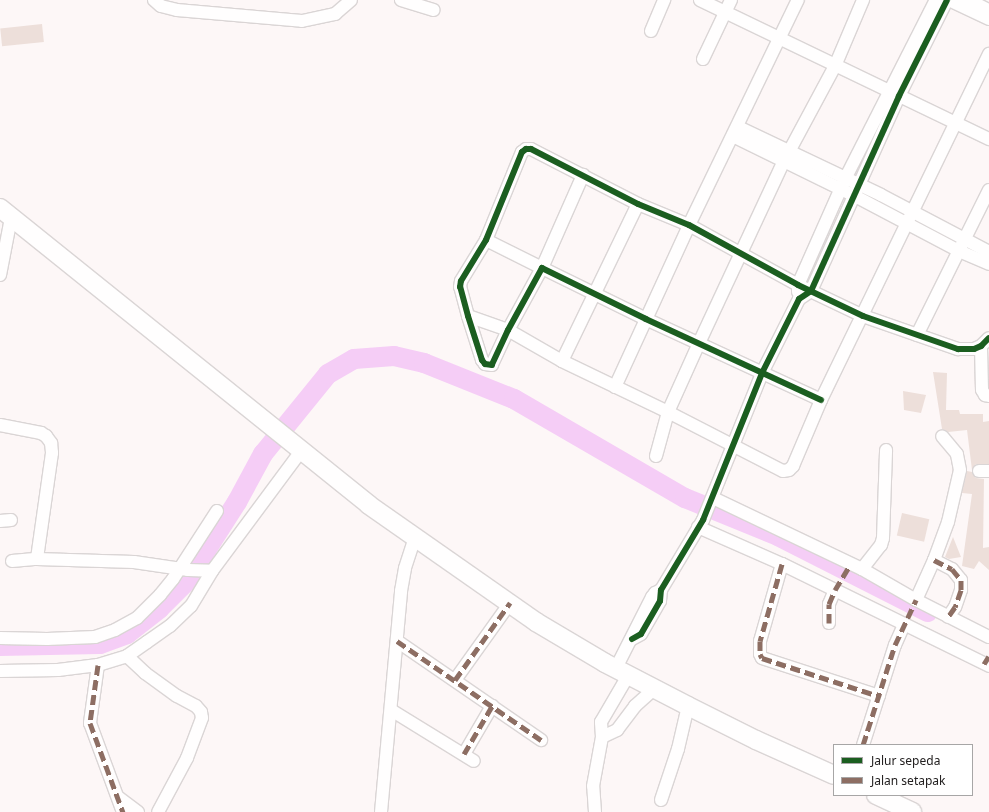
<!DOCTYPE html>
<style>
body{margin:0}
#map{position:relative;width:989px;height:812px;overflow:hidden;background:#fdf7f7;font-family:"Noto Sans",sans-serif}
div>[style]{position:absolute}
[style*='--x']{left:calc(var(--x)*1px);top:calc(var(--y)*1px);width:calc(var(--w)*1px);rotate:calc(var(--a)*1deg)}
.river>*{height:20px;margin:-10px;padding:0 10px;transform-origin:10px;border-radius:10px;background:#f5cdf6}
.building>*{inset:0;background:#eddfda;transform-origin:0 0}
.roads{filter:drop-shadow(1px 0 #dad5d5) drop-shadow(-1px 0 #dad5d5) drop-shadow(0 1px #dad5d5) drop-shadow(0 -1px #dad5d5)}
.minor>*{height:12px;margin:-6px;padding:0 6px;transform-origin:6px;border-radius:6px;background:#fffefe}
.highway>*{height:18px;margin:-9px;padding:0 9px;transform-origin:9px;border-radius:9px;background:#fffefe}
.quiet>*{height:5px;margin-top:-2.5px;transform-origin:0;background:repeating-linear-gradient(90deg,#8d6e63 0 10px,transparent 0 15px)}
.cycleway>*{height:6px;margin:-3px;padding:0 3px;transform-origin:3px;border-radius:3px;background:#1b5e20}
span{translate:-50% -50%;white-space:nowrap;text-align:center;line-height:1.15;-webkit-text-stroke:3px #fff;paint-order:stroke}
.legend{position:absolute;left:833px;top:744px;width:140px;height:52px;box-sizing:border-box;background:#fff;border:1px solid #a7a6a6;margin:0;padding:5px 7px;list-style:none;font-size:12px;color:#232020}
.legend li{display:flex;align-items:center;gap:8px;height:20px}
.legend b{width:20px;border:1px solid #a7a6a6}
</style>
<div id="map">
<div class="river">
<div style="--x:0;--y:646;--w:100;--a:-1.1"></div>
<div style="--x:100;--y:644;--w:29;--a:-20"></div>
<div style="--x:127;--y:634;--w:41;--a:-38"></div>
<div style="--x:159;--y:609;--w:38;--a:-45"></div>
<div style="--x:186;--y:582;--w:95;--a:-57.5"></div>
<div style="--x:237;--y:502;--w:55;--a:-61.6"></div>
<div style="--x:263;--y:454;--w:103;--a:-50.9"></div>
<div style="--x:328;--y:374;--w:30;--a:-30"></div>
<div style="--x:354;--y:359;--w:40;--a:-4.3"></div>
<div style="--x:394;--y:356;--w:31;--a:13"></div>
<div style="--x:424;--y:363;--w:97;--a:21.8"></div>
<div style="--x:514;--y:399;--w:198;--a:30.1"></div>
<div style="--x:685;--y:498;--w:100;--a:22.2"></div>
<div style="--x:778;--y:536;--w:168;--a:26.9"></div>
</div>
<div class="building">
<div style="left:42px;top:24px;width:18px;height:42px;rotate:84deg"></div>
<div style="clip-path:polygon(933px 372px,947px 373px,946px 410px,959px 410px,960px 414px,983px 414px,983px 422px,989px 421px,989px 464px,976px 464px,972px 470px,967px 430px,948px 432px,942px 429px)"></div>
<div style="clip-path:polygon(903px 391px,926px 395px,921px 413px,904px 410px)"></div>
<div style="clip-path:polygon(967px 471px,972px 472px,976px 478px,984px 479px,983px 548px,989px 547px,989px 570px,979px 561px,974px 569px,962px 566px,972px 494px,962px 493px)"></div>
<div style="left:902px;top:513px;width:28px;height:23px;rotate:13deg"></div>
<div style="clip-path:polygon(953px 537px,961px 557px,949px 559px,945px 557px)"></div>
</div>
<div class="roads">
<div class="minor">
<div style="--x:154;--y:0;--w:9;--a:41"></div>
<div style="--x:161;--y:6;--w:16;--a:14"></div>
<div style="--x:177;--y:10;--w:125;--a:5"></div>
<div style="--x:302;--y:21;--w:34;--a:-12"></div>
<div style="--x:335;--y:14;--w:21;--a:-41"></div>
<div style="--x:401;--y:0;--w:34;--a:17"></div>
<div style="--x:700;--y:0;--w:321;--a:25.7"></div>
<div style="--x:949;--y:0;--w:44;--a:25.4"></div>
<div style="--x:969;--y:0;--w:22;--a:27"></div>
<div style="--x:651;--y:31;--w:34;--a:-67"></div>
<div style="--x:703;--y:59;--w:65;--a:-64.6"></div>
<div style="--x:738;--y:127;--w:158;--a:25.4"></div>
<div style="--x:881;--y:195;--w:122;--a:27.8"></div>
<div style="--x:733;--y:136;--w:134;--a:26.2"></div>
<div style="--x:853;--y:195;--w:120;--a:27.8"></div>
<div style="--x:959;--y:251;--w:33;--a:23"></div>
<div style="--x:486;--y:240;--w:63;--a:26.6"></div>
<div style="--x:542;--y:268;--w:102;--a:-66.2"></div>
<div style="--x:0;--y:275;--w:58;--a:-79.1"></div>
<div style="--x:798;--y:292;--w:7;--a:-90"></div>
<div style="--x:798;--y:285;--w:116;--a:-66.1"></div>
<div style="--x:845;--y:179;--w:201;--a:-63.1"></div>
<div style="--x:468;--y:316;--w:42;--a:19.3"></div>
<div style="--x:508;--y:330;--w:62;--a:29.9"></div>
<div style="--x:562;--y:361;--w:118;--a:25.7"></div>
<div style="--x:668;--y:412;--w:129;--a:27.2"></div>
<div style="--x:783;--y:471;--w:6;--a:-9"></div>
<div style="--x:789;--y:470;--w:6;--a:-45"></div>
<div style="--x:793;--y:466;--w:72;--a:-67"></div>
<div style="--x:821;--y:400;--w:385;--a:-64.1"></div>
<div style="--x:917;--y:335;--w:162;--a:-63.6"></div>
<div style="--x:981;--y:346;--w:44;--a:88.7"></div>
<div style="--x:982;--y:390;--w:6;--a:59"></div>
<div style="--x:985;--y:395;--w:4;--a:14"></div>
<div style="--x:562;--y:361;--w:174;--a:-64.2"></div>
<div style="--x:615;--y:387;--w:178;--a:-65.4"></div>
<div style="--x:689;--y:225;--w:250;--a:-64.2"></div>
<div style="--x:821;--y:400;--w:193;--a:-155.2"></div>
<div style="--x:646;--y:319;--w:116;--a:-153.9"></div>
<div style="--x:542;--y:268;--w:71;--a:118.7"></div>
<div style="--x:508;--y:330;--w:38;--a:115"></div>
<div style="--x:492;--y:365;--w:7;--a:-172"></div>
<div style="--x:485;--y:364;--w:5;--a:-127"></div>
<div style="--x:482;--y:360;--w:46;--a:-107.7"></div>
<div style="--x:468;--y:316;--w:30;--a:-105"></div>
<div style="--x:460;--y:287;--w:6;--a:-81"></div>
<div style="--x:461;--y:281;--w:48;--a:-58.6"></div>
<div style="--x:486;--y:240;--w:95;--a:-67.8"></div>
<div style="--x:522;--y:152;--w:5;--a:-37"></div>
<div style="--x:526;--y:149;--w:5;--a:0"></div>
<div style="--x:531;--y:149;--w:120;--a:27.2"></div>
<div style="--x:638;--y:204;--w:55;--a:22.4"></div>
<div style="--x:689;--y:225;--w:124;--a:28.8"></div>
<div style="--x:798;--y:285;--w:72;--a:25.5"></div>
<div style="--x:863;--y:316;--w:101;--a:19.2"></div>
<div style="--x:958;--y:349;--w:16;--a:0"></div>
<div style="--x:974;--y:349;--w:8;--a:-23"></div>
<div style="--x:981;--y:346;--w:11;--a:-45"></div>
<div style="--x:0;--y:425;--w:42;--a:11"></div>
<div style="--x:41;--y:433;--w:6;--a:31"></div>
<div style="--x:46;--y:436;--w:9;--a:54"></div>
<div style="--x:51;--y:443;--w:10;--a:84"></div>
<div style="--x:52;--y:453;--w:107;--a:98.1"></div>
<div style="--x:656;--y:456;--w:46;--a:-74.7"></div>
<div style="--x:668;--y:412;--w:76;--a:-65.8"></div>
<div style="--x:699;--y:343;--w:201;--a:-65"></div>
<div style="--x:784;--y:161;--w:108;--a:-61.8"></div>
<div style="--x:835;--y:66;--w:72;--a:-67"></div>
<div style="--x:979;--y:471;--w:10;--a:0"></div>
<div style="--x:713;--y:498;--w:165;--a:25.5"></div>
<div style="--x:862;--y:569;--w:62;--a:29.9"></div>
<div style="--x:916;--y:600;--w:82;--a:26.9"></div>
<div style="--x:0;--y:521;--w:11;--a:-5"></div>
<div style="--x:698;--y:527;--w:92;--a:23.8"></div>
<div style="--x:782;--y:564;--w:231;--a:26.2"></div>
<div style="--x:934;--y:560;--w:20;--a:27"></div>
<div style="--x:952;--y:569;--w:14;--a:51"></div>
<div style="--x:961;--y:580;--w:10;--a:90"></div>
<div style="--x:961;--y:590;--w:18;--a:109"></div>
<div style="--x:955;--y:607;--w:12;--a:125"></div>
<div style="--x:12;--y:561;--w:25;--a:-5"></div>
<div style="--x:37;--y:559;--w:97;--a:1.8"></div>
<div style="--x:134;--y:562;--w:55;--a:8.4"></div>
<div style="--x:188;--y:570;--w:24;--a:2"></div>
<div style="--x:782;--y:564;--w:80;--a:105.9"></div>
<div style="--x:760;--y:641;--w:13;--a:90"></div>
<div style="--x:760;--y:654;--w:4;--a:63"></div>
<div style="--x:762;--y:658;--w:123;--a:18"></div>
<div style="--x:862;--y:569;--w:31;--a:-52"></div>
<div style="--x:881;--y:545;--w:7;--a:-74"></div>
<div style="--x:883;--y:538;--w:88;--a:-88"></div>
<div style="--x:916;--y:600;--w:44;--a:-65.8"></div>
<div style="--x:934;--y:560;--w:40;--a:-69.8"></div>
<div style="--x:948;--y:522;--w:53;--a:-77"></div>
<div style="--x:960;--y:470;--w:16;--a:-101"></div>
<div style="--x:957;--y:454;--w:23;--a:-130"></div>
<div style="--x:829;--y:623;--w:19;--a:-90"></div>
<div style="--x:829;--y:604;--w:15;--a:-67"></div>
<div style="--x:0;--y:638;--w:47;--a:1.2"></div>
<div style="--x:47;--y:639;--w:48;--a:-2.4"></div>
<div style="--x:95;--y:637;--w:21;--a:-19"></div>
<div style="--x:115;--y:630;--w:25;--a:-29"></div>
<div style="--x:137;--y:618;--w:33;--a:-45"></div>
<div style="--x:160;--y:595;--w:21;--a:-51"></div>
<div style="--x:173;--y:579;--w:81;--a:-57.1"></div>
<div style="--x:632;--y:639;--w:10;--a:-29"></div>
<div style="--x:641;--y:634;--w:38;--a:-60"></div>
<div style="--x:660;--y:601;--w:11;--a:-85"></div>
<div style="--x:661;--y:590;--w:82;--a:-59"></div>
<div style="--x:703;--y:520;--w:158;--a:-68.1"></div>
<div style="--x:762;--y:373;--w:83;--a:-63.4"></div>
<div style="--x:799;--y:299;--w:14;--a:-34"></div>
<div style="--x:811;--y:291;--w:214;--a:-65.7"></div>
<div style="--x:899;--y:96;--w:107;--a:-63.4"></div>
<div style="--x:397;--y:641;--w:175;--a:34.5"></div>
<div style="--x:127;--y:656;--w:25;--a:43"></div>
<div style="--x:145;--y:673;--w:39;--a:36"></div>
<div style="--x:177;--y:696;--w:21;--a:28"></div>
<div style="--x:196;--y:706;--w:8;--a:50"></div>
<div style="--x:201;--y:712;--w:6;--a:81"></div>
<div style="--x:202;--y:718;--w:43;--a:110.6"></div>
<div style="--x:187;--y:758;--w:61;--a:118.2"></div>
<div style="--x:98;--y:665;--w:59;--a:97.9"></div>
<div style="--x:90;--y:723;--w:95;--a:69.7"></div>
<div style="--x:616;--y:668;--w:80;--a:-63.1"></div>
<div style="--x:652;--y:597;--w:5;--a:-53"></div>
<div style="--x:655;--y:593;--w:7;--a:-27"></div>
<div style="--x:0;--y:671;--w:58;--a:-1"></div>
<div style="--x:58;--y:670;--w:40;--a:-7.1"></div>
<div style="--x:98;--y:665;--w:30;--a:-17"></div>
<div style="--x:127;--y:656;--w:24;--a:-35"></div>
<div style="--x:147;--y:642;--w:28;--a:-35"></div>
<div style="--x:170;--y:626;--w:29;--a:-44"></div>
<div style="--x:191;--y:606;--w:41;--a:-59"></div>
<div style="--x:212;--y:571;--w:151;--a:-53.4"></div>
<div style="--x:455;--y:680;--w:95;--a:-54.5"></div>
<div style="--x:391;--y:710;--w:97;--a:31.6"></div>
<div style="--x:602;--y:737;--w:17;--a:-25"></div>
<div style="--x:617;--y:730;--w:30;--a:-53"></div>
<div style="--x:635;--y:706;--w:27;--a:-42"></div>
<div style="--x:863;--y:745;--w:105;--a:-72.3"></div>
<div style="--x:895;--y:645;--w:22;--a:-66"></div>
<div style="--x:464;--y:754;--w:56;--a:-59.7"></div>
<div style="--x:118;--y:797;--w:25;--a:37"></div>
<div style="--x:661;--y:800;--w:54;--a:-71.6"></div>
<div style="--x:678;--y:749;--w:44;--a:-76.9"></div>
<div style="--x:381;--y:812;--w:222;--a:-84.8"></div>
<div style="--x:401;--y:591;--w:23;--a:-80"></div>
<div style="--x:405;--y:568;--w:33;--a:-72"></div>
<div style="--x:595;--y:812;--w:26;--a:-94"></div>
<div style="--x:593;--y:786;--w:50;--a:-79.6"></div>
<div style="--x:602;--y:737;--w:15;--a:-94"></div>
<div style="--x:601;--y:722;--w:56;--a:-59.7"></div>
</div>
<div class="highway">
<div style="--x:0;--y:208;--w:474;--a:38.8"></div>
<div style="--x:369;--y:505;--w:204;--a:35"></div>
<div style="--x:536;--y:622;--w:80;--a:30.7"></div>
<div style="--x:605;--y:663;--w:93;--a:27.4"></div>
<div style="--x:688;--y:706;--w:76;--a:26.6"></div>
<div style="--x:756;--y:740;--w:85;--a:24.2"></div>
<div style="--x:876;--y:795;--w:40;--a:25"></div>
</div>
</div>
<div class="quiet">
<div style="--x:934;--y:560;--w:20;--a:27"></div>
<div style="--x:952;--y:569;--w:14;--a:51"></div>
<div style="--x:961;--y:580;--w:10;--a:90"></div>
<div style="--x:961;--y:590;--w:18;--a:109"></div>
<div style="--x:955;--y:607;--w:12;--a:125"></div>
<div style="--x:782;--y:564;--w:80;--a:105.9"></div>
<div style="--x:760;--y:641;--w:13;--a:90"></div>
<div style="--x:760;--y:654;--w:4;--a:63"></div>
<div style="--x:762;--y:658;--w:123;--a:18"></div>
<div style="--x:829;--y:623;--w:19;--a:-90"></div>
<div style="--x:829;--y:604;--w:15;--a:-67"></div>
<div style="--x:835;--y:590;--w:29;--a:-59"></div>
<div style="--x:397;--y:641;--w:175;--a:34.5"></div>
<div style="--x:984;--y:664;--w:9;--a:-58"></div>
<div style="--x:98;--y:665;--w:59;--a:97.9"></div>
<div style="--x:90;--y:723;--w:95;--a:69.7"></div>
<div style="--x:455;--y:680;--w:95;--a:-54.5"></div>
<div style="--x:863;--y:745;--w:105;--a:-72.3"></div>
<div style="--x:895;--y:645;--w:50;--a:-65"></div>
<div style="--x:464;--y:754;--w:56;--a:-59.7"></div>
</div>
<div class="cycleway">
<div style="--x:821;--y:400;--w:193;--a:-155.2"></div>
<div style="--x:646;--y:319;--w:116;--a:-153.9"></div>
<div style="--x:542;--y:268;--w:71;--a:118.7"></div>
<div style="--x:508;--y:330;--w:38;--a:115"></div>
<div style="--x:492;--y:365;--w:7;--a:-172"></div>
<div style="--x:485;--y:364;--w:5;--a:-127"></div>
<div style="--x:482;--y:360;--w:46;--a:-107.7"></div>
<div style="--x:468;--y:316;--w:30;--a:-105"></div>
<div style="--x:460;--y:287;--w:6;--a:-81"></div>
<div style="--x:461;--y:281;--w:48;--a:-58.6"></div>
<div style="--x:486;--y:240;--w:95;--a:-67.8"></div>
<div style="--x:522;--y:152;--w:5;--a:-37"></div>
<div style="--x:526;--y:149;--w:5;--a:0"></div>
<div style="--x:531;--y:149;--w:120;--a:27.2"></div>
<div style="--x:638;--y:204;--w:55;--a:22.4"></div>
<div style="--x:689;--y:225;--w:124;--a:28.8"></div>
<div style="--x:798;--y:285;--w:72;--a:25.5"></div>
<div style="--x:863;--y:316;--w:101;--a:19.2"></div>
<div style="--x:958;--y:349;--w:16;--a:0"></div>
<div style="--x:974;--y:349;--w:8;--a:-23"></div>
<div style="--x:981;--y:346;--w:11;--a:-45"></div>
<div style="--x:632;--y:639;--w:10;--a:-29"></div>
<div style="--x:641;--y:634;--w:38;--a:-60"></div>
<div style="--x:660;--y:601;--w:11;--a:-85"></div>
<div style="--x:661;--y:590;--w:82;--a:-59"></div>
<div style="--x:703;--y:520;--w:158;--a:-68.1"></div>
<div style="--x:762;--y:373;--w:83;--a:-63.4"></div>
<div style="--x:799;--y:299;--w:14;--a:-34"></div>
<div style="--x:811;--y:291;--w:214;--a:-65.7"></div>
<div style="--x:899;--y:96;--w:107;--a:-63.4"></div>
</div>
<ul class="legend">
<li><b style="height:5px;background:#1b5e20"></b>Jalur sepeda</li>
<li><b style="height:5px;background:#8d6e63"></b>Jalan setapak</li>
</ul>
</div>
